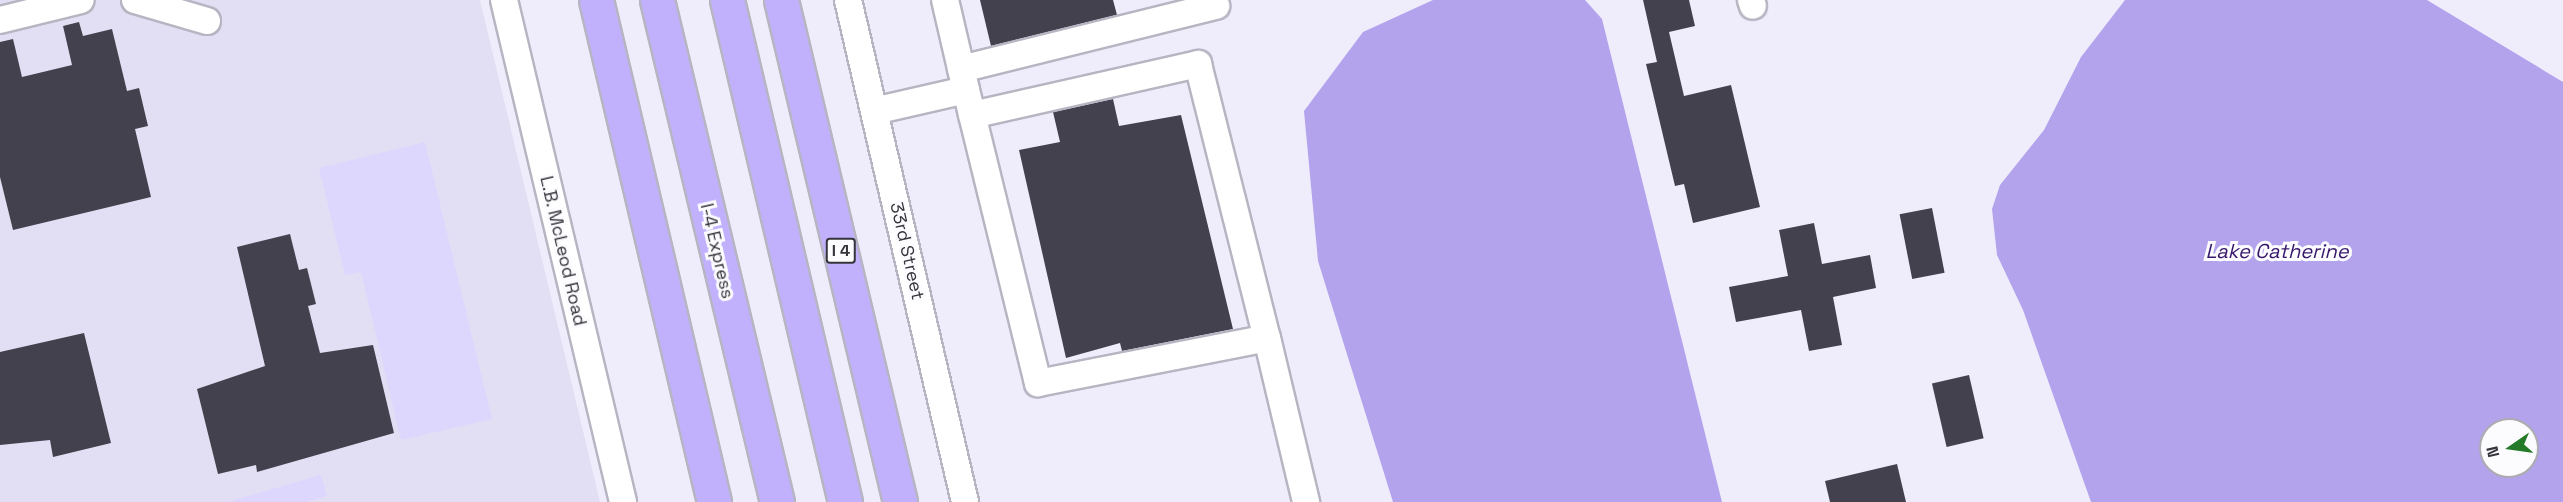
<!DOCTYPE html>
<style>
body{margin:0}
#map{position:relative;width:2563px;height:502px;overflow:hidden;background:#efedfb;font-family:"Space Grotesk",sans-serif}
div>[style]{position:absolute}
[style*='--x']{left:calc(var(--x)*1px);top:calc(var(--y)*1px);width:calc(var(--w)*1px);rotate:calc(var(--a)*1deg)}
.built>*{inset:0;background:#e2dff4}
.green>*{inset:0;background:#ded7fd}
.water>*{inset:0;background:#b3a3ed}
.building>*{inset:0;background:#43414d;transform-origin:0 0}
.roads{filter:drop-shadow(2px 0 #b7b5c2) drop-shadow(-2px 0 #b7b5c2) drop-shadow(0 2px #b7b5c2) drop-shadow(0 -2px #b7b5c2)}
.minor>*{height:26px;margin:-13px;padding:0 13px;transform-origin:13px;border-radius:13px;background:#fff}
.highway>*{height:33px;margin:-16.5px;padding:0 16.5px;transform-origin:16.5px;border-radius:16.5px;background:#c1b1fd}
span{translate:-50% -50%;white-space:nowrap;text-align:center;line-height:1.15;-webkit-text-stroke:6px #fcfcff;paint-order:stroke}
.shield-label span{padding:2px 4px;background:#fcfcff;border:2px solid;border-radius:4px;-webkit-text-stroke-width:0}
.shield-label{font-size:16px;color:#35343a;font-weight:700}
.street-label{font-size:18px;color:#35343a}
.water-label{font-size:20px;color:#37176c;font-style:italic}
.north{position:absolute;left:2479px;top:418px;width:60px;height:60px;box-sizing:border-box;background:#fcfcff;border:2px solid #acacb0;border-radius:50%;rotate:257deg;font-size:16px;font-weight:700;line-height:24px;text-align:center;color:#35343a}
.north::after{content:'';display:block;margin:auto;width:21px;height:27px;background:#247a28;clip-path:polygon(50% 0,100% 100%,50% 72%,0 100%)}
</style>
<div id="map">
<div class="built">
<div style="clip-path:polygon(0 0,480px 0,600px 502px,0 502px)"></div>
</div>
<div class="green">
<div style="clip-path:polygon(425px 142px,492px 419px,401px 440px,361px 272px,345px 275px,319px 168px)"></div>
<div style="clip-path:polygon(321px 475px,327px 496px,306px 502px,227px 502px)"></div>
</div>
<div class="water">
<div style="clip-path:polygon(1433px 0,1585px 0,1602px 19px,1722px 502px,1393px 502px,1318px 261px,1304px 111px,1363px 32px)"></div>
<div style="clip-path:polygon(evenodd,2125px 0,2427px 0,2563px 82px,2563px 502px,2091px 502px,2023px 310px,1997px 255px,1992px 209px,2000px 185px,2044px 130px,2081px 57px,2125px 0,2491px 430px,2527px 430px,2527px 466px,2491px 466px,2491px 430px)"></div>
</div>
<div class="building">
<div style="clip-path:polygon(980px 0,1113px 0,1117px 15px,991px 46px)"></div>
<div style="clip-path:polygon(1643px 0,1689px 0,1695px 26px,1669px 32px,1684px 96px,1731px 85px,1760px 207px,1693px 223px,1684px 184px,1675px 186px,1646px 64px,1657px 62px)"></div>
<div style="clip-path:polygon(79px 22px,83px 36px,112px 29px,127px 91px,139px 88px,148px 126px,135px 129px,151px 197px,13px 230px,0 177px,0 42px,13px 39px,22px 77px,72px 65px,63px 26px)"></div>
<div style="clip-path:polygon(1113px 99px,1119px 126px,1181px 115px,1233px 329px,1122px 351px,1120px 343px,1066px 358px,1019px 150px,1060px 142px,1053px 112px)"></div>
<div style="left:1932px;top:208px;width:66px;height:33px;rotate:79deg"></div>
<div style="clip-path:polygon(1814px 223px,1822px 264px,1870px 255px,1876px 288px,1833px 297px,1842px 345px,1809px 351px,1801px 310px,1736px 322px,1729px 287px,1788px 276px,1779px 230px)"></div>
<div style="clip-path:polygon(290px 234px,299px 270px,307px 268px,316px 304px,308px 306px,320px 353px,373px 345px,394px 433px,257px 472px,256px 465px,218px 474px,197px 389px,265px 366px,237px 247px)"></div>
<div style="clip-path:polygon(84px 333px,111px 443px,53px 457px,50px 440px,0 445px,0 352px)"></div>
<div style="left:1969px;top:375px;width:65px;height:38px;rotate:77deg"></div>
<div style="clip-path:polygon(1897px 464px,1906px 502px,1830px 502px,1825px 481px)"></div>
</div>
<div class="roads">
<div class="minor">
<div style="--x:135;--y:0;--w:75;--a:16.3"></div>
<div style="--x:504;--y:0;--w:516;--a:76.66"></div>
<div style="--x:848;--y:0;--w:515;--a:76.88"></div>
<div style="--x:1751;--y:0;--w:6;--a:72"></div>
<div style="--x:0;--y:20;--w:83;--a:-13.9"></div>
<div style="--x:961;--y:69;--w:263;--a:-13.9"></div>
<div style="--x:966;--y:90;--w:302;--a:76.2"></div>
<div style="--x:1038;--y:383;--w:233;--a:-11.1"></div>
<div style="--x:1267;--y:338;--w:169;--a:76.6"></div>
<div style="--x:874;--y:111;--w:94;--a:-12.9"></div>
<div style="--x:966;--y:90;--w:92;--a:-103.1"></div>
<div style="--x:972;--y:115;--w:232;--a:-12.7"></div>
<div style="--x:1198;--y:64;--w:283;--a:75.9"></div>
</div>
<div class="highway">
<div style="--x:596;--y:0;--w:516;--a:76.77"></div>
<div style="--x:657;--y:0;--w:516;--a:76.56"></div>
<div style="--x:727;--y:0;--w:516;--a:76.77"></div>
<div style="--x:781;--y:0;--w:516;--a:76.66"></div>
</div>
</div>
<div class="shield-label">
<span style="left:841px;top:251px">I 4</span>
</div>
<div class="street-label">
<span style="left:563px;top:251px;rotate:77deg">L.B. McLeod Road</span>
<span style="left:717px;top:251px;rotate:77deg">I-4 Express</span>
<span style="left:907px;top:251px;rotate:77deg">33rd Street</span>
</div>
<div class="water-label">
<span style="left:2277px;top:251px">Lake Catherine</span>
</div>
<div class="north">N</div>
</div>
